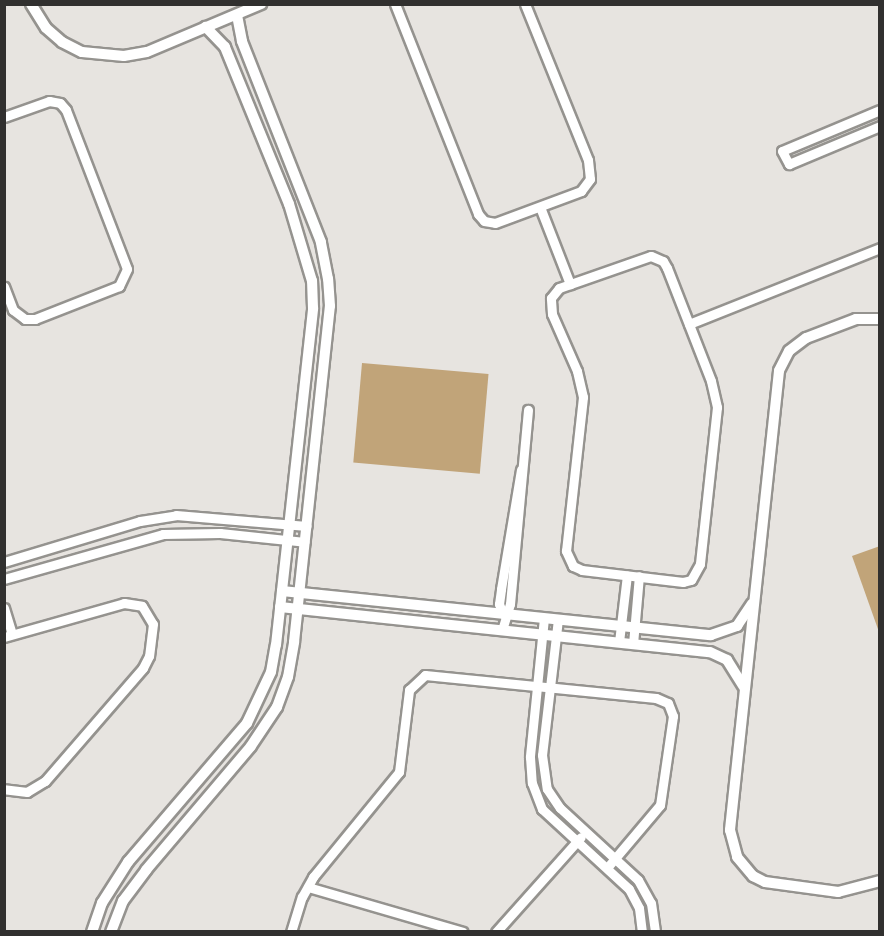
<!DOCTYPE html>
<style>
body{margin:0}
#map{position:relative;width:884px;height:936px;overflow:hidden;background:#e7e4e0;font-family:"Space Grotesk",sans-serif}
div>[style]{position:absolute}
[style*='--x']{left:calc(var(--x)*1px);top:calc(var(--y)*1px);width:calc(var(--w)*1px);rotate:calc(var(--a)*1deg)}
.building>*{inset:0;background:#c1a479;transform-origin:0 0}
.roads{filter:drop-shadow(2px 0 #95938f) drop-shadow(-2px 0 #95938f) drop-shadow(0 2px #95938f) drop-shadow(0 -2px #95938f)}
.minor>*{height:9px;margin:-4.5px;padding:0 4.5px;transform-origin:4.5px;border-radius:4.5px;background:#fff}
.tertiary>*{height:10px;margin:-5px;padding:0 5px;transform-origin:5px;border-radius:5px;background:#fff}
span{translate:-50% -50%;white-space:nowrap;text-align:center;line-height:1.15;-webkit-text-stroke:4.5px #fff;paint-order:stroke}
.frame{position:absolute;inset:0;border:6px solid #31302f;pointer-events:none}
</style>
<div id="map">
<div class="building">
<div style="left:362px;top:363px;width:127px;height:100px;rotate:5deg"></div>
<div style="clip-path:polygon(880px 546px,880px 632px,879px 632px,852px 556px)"></div>
</div>
<div class="roads">
<div class="minor">
<div style="--x:395;--y:4;--w:226;--a:68.4"></div>
<div style="--x:478;--y:214;--w:9;--a:49"></div>
<div style="--x:484;--y:221;--w:11;--a:10"></div>
<div style="--x:495;--y:223;--w:92;--a:-20.4"></div>
<div style="--x:581;--y:191;--w:15;--a:-53"></div>
<div style="--x:590;--y:179;--w:19;--a:-96"></div>
<div style="--x:588;--y:160;--w:168;--a:-112"></div>
<div style="--x:880;--y:110;--w:106;--a:157.3"></div>
<div style="--x:782;--y:151;--w:15;--a:62"></div>
<div style="--x:789;--y:164;--w:99;--a:-22.7"></div>
<div style="--x:4;--y:117;--w:48;--a:-19.6"></div>
<div style="--x:49;--y:101;--w:11;--a:10"></div>
<div style="--x:60;--y:103;--w:9;--a:49"></div>
<div style="--x:66;--y:110;--w:170;--a:69"></div>
<div style="--x:127;--y:269;--w:19;--a:115"></div>
<div style="--x:119;--y:286;--w:90;--a:158.6"></div>
<div style="--x:35;--y:319;--w:10;--a:180"></div>
<div style="--x:25;--y:319;--w:15;--a:-143"></div>
<div style="--x:13;--y:310;--w:25;--a:-111"></div>
<div style="--x:540;--y:207;--w:83;--a:68.7"></div>
<div style="--x:651;--y:256;--w:13;--a:23"></div>
<div style="--x:663;--y:261;--w:8;--a:60"></div>
<div style="--x:667;--y:268;--w:121;--a:68.7"></div>
<div style="--x:711;--y:381;--w:27;--a:77"></div>
<div style="--x:717;--y:407;--w:158;--a:96.2"></div>
<div style="--x:700;--y:564;--w:18;--a:119"></div>
<div style="--x:691;--y:580;--w:8;--a:166"></div>
<div style="--x:683;--y:582;--w:102;--a:-173.2"></div>
<div style="--x:582;--y:570;--w:10;--a:-156"></div>
<div style="--x:573;--y:566;--w:17;--a:-115"></div>
<div style="--x:566;--y:551;--w:155;--a:-83.7"></div>
<div style="--x:583;--y:397;--w:27;--a:-103"></div>
<div style="--x:577;--y:371;--w:62;--a:-113.7"></div>
<div style="--x:552;--y:314;--w:16;--a:-94"></div>
<div style="--x:551;--y:298;--w:13;--a:-51"></div>
<div style="--x:559;--y:288;--w:97;--a:-19.2"></div>
<div style="--x:689;--y:324;--w:206;--a:-21.7"></div>
<div style="--x:4;--y:562;--w:142;--a:-16.8"></div>
<div style="--x:140;--y:521;--w:36;--a:-9"></div>
<div style="--x:176;--y:515;--w:131;--a:4.8"></div>
<div style="--x:4;--y:579;--w:165;--a:-15.8"></div>
<div style="--x:163;--y:534;--w:57;--a:-1"></div>
<div style="--x:220;--y:533;--w:85;--a:6"></div>
<div style="--x:4;--y:608;--w:27;--a:73"></div>
<div style="--x:503;--y:614;--w:11;--a:-112"></div>
<div style="--x:499;--y:604;--w:15;--a:-82"></div>
<div style="--x:501;--y:589;--w:121;--a:-80.5"></div>
<div style="--x:544;--y:618;--w:140;--a:95.8"></div>
<div style="--x:530;--y:757;--w:26;--a:86"></div>
<div style="--x:532;--y:783;--w:28;--a:69"></div>
<div style="--x:542;--y:809;--w:118;--a:42.6"></div>
<div style="--x:629;--y:889;--w:21;--a:62"></div>
<div style="--x:639;--y:908;--w:24;--a:83"></div>
<div style="--x:558;--y:619;--w:137;--a:96.7"></div>
<div style="--x:542;--y:755;--w:34;--a:82"></div>
<div style="--x:547;--y:789;--w:23;--a:56"></div>
<div style="--x:560;--y:808;--w:106;--a:42.7"></div>
<div style="--x:638;--y:880;--w:26;--a:61"></div>
<div style="--x:651;--y:903;--w:29;--a:82"></div>
<div style="--x:502;--y:630;--w:27;--a:-73"></div>
<div style="--x:510;--y:604;--w:195;--a:-84.7"></div>
<div style="--x:4;--y:637;--w:125;--a:-15.8"></div>
<div style="--x:124;--y:603;--w:18;--a:9"></div>
<div style="--x:142;--y:606;--w:21;--a:59"></div>
<div style="--x:153;--y:624;--w:32;--a:97"></div>
<div style="--x:149;--y:656;--w:13;--a:117"></div>
<div style="--x:143;--y:668;--w:150;--a:130.9"></div>
<div style="--x:45;--y:781;--w:21;--a:149"></div>
<div style="--x:27;--y:792;--w:23;--a:-173"></div>
<div style="--x:619;--y:642;--w:67;--a:-83.2"></div>
<div style="--x:633;--y:644;--w:68;--a:-85"></div>
<div style="--x:308;--y:887;--w:161;--a:16.2"></div>
<div style="--x:291;--y:932;--w:37;--a:-73"></div>
<div style="--x:302;--y:897;--w:23;--a:-61"></div>
<div style="--x:313;--y:877;--w:136;--a:-50.7"></div>
<div style="--x:399;--y:772;--w:83;--a:-83"></div>
<div style="--x:409;--y:690;--w:22;--a:-43"></div>
<div style="--x:425;--y:675;--w:232;--a:5.7"></div>
<div style="--x:656;--y:698;--w:13;--a:23"></div>
<div style="--x:668;--y:703;--w:14;--a:69"></div>
<div style="--x:673;--y:716;--w:90;--a:98.3"></div>
<div style="--x:660;--y:805;--w:82;--a:130.1"></div>
<div style="--x:496;--y:932;--w:127;--a:-48.2"></div>
</div>
<div class="tertiary">
<div style="--x:31;--y:4;--w:28;--a:58"></div>
<div style="--x:46;--y:28;--w:21;--a:41"></div>
<div style="--x:62;--y:42;--w:22;--a:27"></div>
<div style="--x:82;--y:52;--w:42;--a:5.4"></div>
<div style="--x:124;--y:56;--w:23;--a:-10"></div>
<div style="--x:147;--y:52;--w:124;--a:-22.8"></div>
<div style="--x:880;--y:319;--w:24;--a:180"></div>
<div style="--x:856;--y:319;--w:53;--a:159.2"></div>
<div style="--x:806;--y:338;--w:21;--a:143"></div>
<div style="--x:789;--y:351;--w:22;--a:117"></div>
<div style="--x:779;--y:371;--w:462;--a:96.1"></div>
<div style="--x:730;--y:830;--w:28;--a:75"></div>
<div style="--x:737;--y:857;--w:25;--a:50"></div>
<div style="--x:753;--y:876;--w:13;--a:27"></div>
<div style="--x:765;--y:882;--w:74;--a:7.8"></div>
<div style="--x:838;--y:892;--w:43;--a:-14.7"></div>
<div style="--x:282;--y:591;--w:431;--a:5.9"></div>
<div style="--x:711;--y:635;--w:28;--a:-19"></div>
<div style="--x:737;--y:626;--w:27;--a:-56"></div>
<div style="--x:280;--y:607;--w:432;--a:6"></div>
<div style="--x:710;--y:652;--w:19;--a:25"></div>
<div style="--x:727;--y:660;--w:31;--a:58"></div>
<div style="--x:92;--y:932;--w:31;--a:-71"></div>
<div style="--x:102;--y:903;--w:49;--a:-57.6"></div>
<div style="--x:128;--y:862;--w:183;--a:-49.4"></div>
<div style="--x:247;--y:723;--w:56;--a:-64.8"></div>
<div style="--x:271;--y:672;--w:27;--a:-80"></div>
<div style="--x:276;--y:645;--w:339;--a:-83.7"></div>
<div style="--x:313;--y:308;--w:27;--a:-92"></div>
<div style="--x:312;--y:281;--w:80;--a:-106.6"></div>
<div style="--x:289;--y:204;--w:170;--a:-112.2"></div>
<div style="--x:225;--y:47;--w:28;--a:-134"></div>
<div style="--x:111;--y:932;--w:33;--a:-69"></div>
<div style="--x:123;--y:901;--w:39;--a:-53"></div>
<div style="--x:146;--y:870;--w:162;--a:-49.7"></div>
<div style="--x:251;--y:746;--w:47;--a:-56.3"></div>
<div style="--x:277;--y:707;--w:32;--a:-70"></div>
<div style="--x:288;--y:677;--w:36;--a:-80"></div>
<div style="--x:294;--y:642;--w:338;--a:-83.9"></div>
<div style="--x:330;--y:306;--w:27;--a:-94"></div>
<div style="--x:328;--y:279;--w:38;--a:-101"></div>
<div style="--x:321;--y:242;--w:216;--a:-111.5"></div>
<div style="--x:242;--y:41;--w:26;--a:-101"></div>
</div>
</div>
<div class="frame"></div>
</div>
